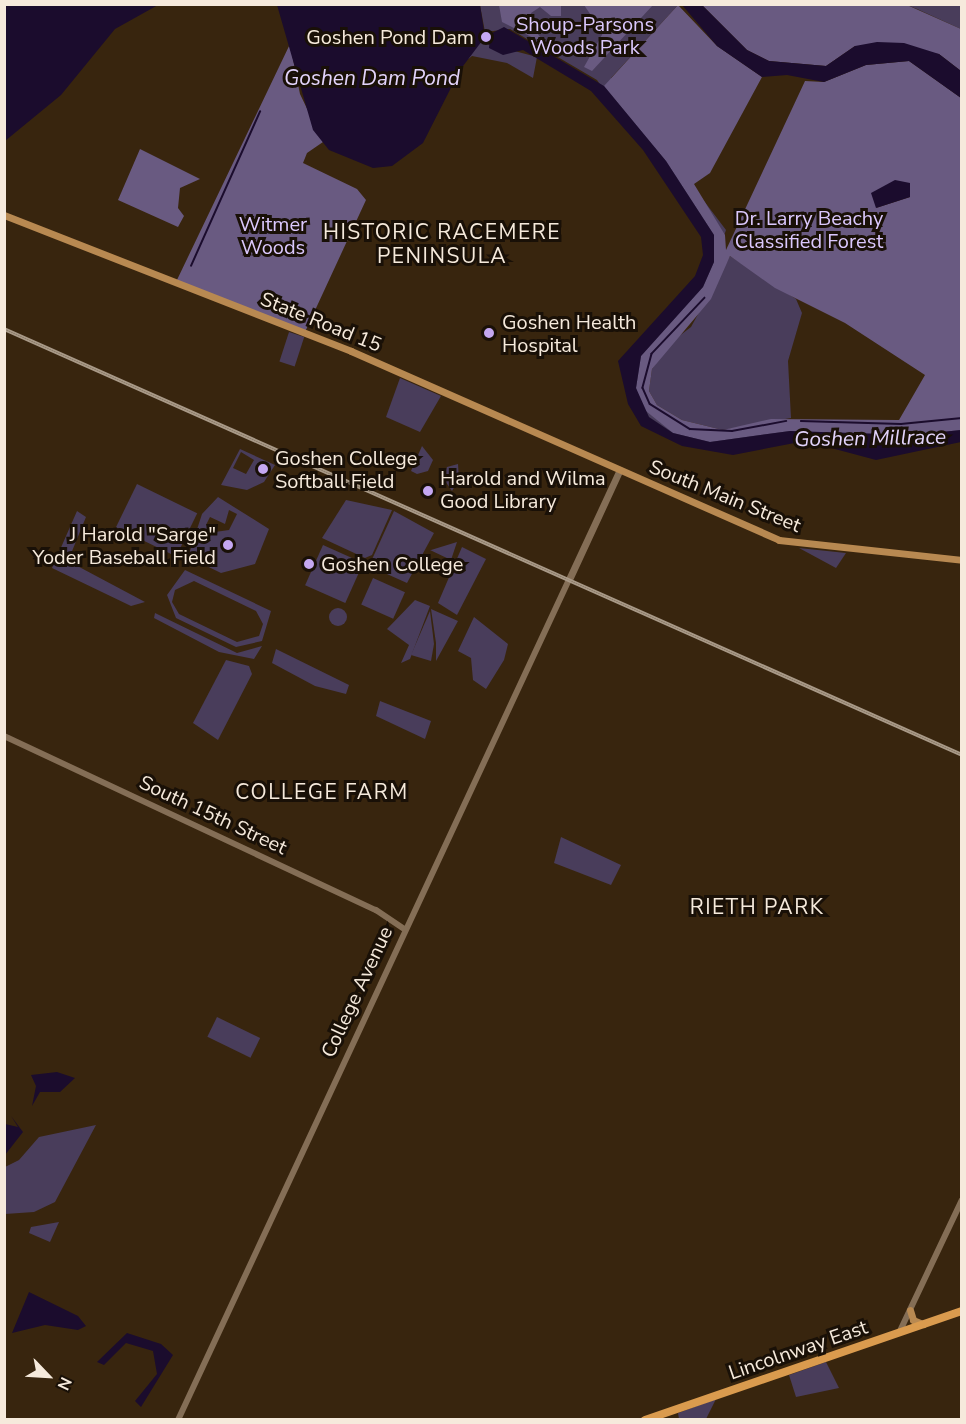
<!DOCTYPE html>
<style>
body{margin:0}
#map{position:relative;width:966px;height:1424px;overflow:hidden;background:#38250e;font-family:"Nunito Sans",sans-serif}
div>[style]{position:absolute}
[style*='--x']{left:calc(var(--x)*1px);top:calc(var(--y)*1px);width:calc(var(--w)*1px);rotate:calc(var(--a)*1deg)}
.green>*{inset:0;background:#493d5b;transform-origin:0 0}
.round{border-radius:50%}
.forest>*{inset:0;background:#695a81}
.water>*{inset:0;background:#1b0c2d}
.stream>*{height:1.5px;margin:-0.75px;padding:0 0.75px;transform-origin:0.75px;border-radius:0.75px;background:#1b0c2d}
.secondary>*{height:6px;margin:-3px;padding:0 3px;transform-origin:3px;border-radius:3px;background:#846e56}
.primary>*{height:7px;margin:-3.5px;padding:0 3.5px;transform-origin:3.5px;border-radius:3.5px;background:#b88951}
.highway>*{height:8px;margin:-4px;padding:0 4px;transform-origin:4px;border-radius:4px;background:#da9b4e}
.rail>*{height:4px;margin-top:-2px;transform-origin:0;background:repeating-linear-gradient(90deg,#191007 0 4.5px,#a89987 0 9px);box-sizing:border-box;border-block:2px solid #a89987}
.dots>*{width:16px;height:16px;translate:-50% -50%;box-sizing:border-box;border:3px solid #191007;border-radius:50%}
span{translate:-50% -50%;white-space:nowrap;text-align:center;line-height:1.15;-webkit-text-stroke:6px #191007;paint-order:stroke}
.park-label{font-size:20px;color:#dbc8fd}
.poi-label{font-size:20px;color:#f6eadc}
.right{translate:-100% -50%;text-align:right}
.left{translate:0 -50%;text-align:left}
.street-label{font-size:20px;color:#f6eadc}
.water-label{font-size:21px;color:#e3d4fc;font-style:italic}
.neighbourhood-label{font-size:21px;color:#f6eadc;letter-spacing:1.5px}
.frame{position:absolute;inset:0;border:6px solid #f6eadc;pointer-events:none}
.north{position:absolute;left:18px;top:1346px;width:60px;height:60px;-webkit-text-stroke:4px #191007;paint-order:stroke;rotate:115deg;font-size:16px;font-weight:700;line-height:24px;text-align:center;color:#f6eadc}
.north::after{content:'';display:block;margin:auto;width:21px;height:27px;background:#f6eadc;clip-path:polygon(50% 0,100% 100%,50% 72%,0 100%)}
</style>
<div id="map">
<div class="green">
<div style="clip-path:polygon(480px 5px,678px 5px,611px 78px,726px 230px,704px 294px,647px 363px,647px 400px,660px 414px,719px 435px,790px 422px,926px 427px,961px 422px,961px 436px,875px 453px,844px 447px,838px 439px,695px 445px,647px 423px,631px 395px,636px 352px,702px 271px,710px 247px,597px 80px,510px 29px,485px 32px)"></div>
<div style="clip-path:polygon(907px 5px,961px 5px,961px 29px,917px 9px)"></div>
<div style="clip-path:polygon(480px 42px,537px 57px,533px 78px,507px 63px,472px 56px,467px 60px)"></div>
<div style="clip-path:polygon(730px 256px,796px 299px,802px 313px,788px 361px,791px 418px,723px 430px,682px 420px,657px 405px,649px 391px,652px 369px,670px 343px,691px 327px)"></div>
<div style="left:289px;top:332px;width:16px;height:31px;rotate:18deg"></div>
<div style="clip-path:polygon(400px 378px,441px 396px,420px 432px,386px 417px)"></div>
<div style="clip-path:polygon(422px 446px,433px 460px,428px 471px,417px 474px,411px 471px)"></div>
<div style="clip-path:polygon(evenodd,240px 449px,275px 465px,264px 482px,247px 490px,221px 485px,240px 449px,241px 452px,254px 460px,246px 474px,233px 468px,241px 452px)"></div>
<div style="clip-path:polygon(458px 464px,459px 479px,452px 491px,443px 478px,447px 467px)"></div>
<div style="left:137px;top:484px;width:67px;height:48px;rotate:26deg"></div>
<div style="clip-path:polygon(evenodd,218px 497px,269px 529px,255px 564px,221px 573px,188px 557px,202px 514px,218px 497px,229px 510px,237px 514px,229px 530px,215px 532px,206px 525px,210px 517px,225px 524px,229px 510px)"></div>
<div style="clip-path:polygon(346px 500px,392px 510px,372px 555px,365px 558px,322px 538px)"></div>
<div style="clip-path:polygon(77px 511px,86px 517px,68px 561px,145px 602px,131px 606px,52px 568px)"></div>
<div style="clip-path:polygon(394px 511px,434px 533px,407px 583px,369px 566px)"></div>
<div style="clip-path:polygon(457px 542px,451px 560px,430px 550px,431px 550px)"></div>
<div style="left:323px;top:545px;width:44px;height:44px;rotate:24deg"></div>
<div style="clip-path:polygon(462px 547px,486px 559px,457px 615px,438px 603px)"></div>
<div style="clip-path:polygon(799px 548px,846px 553px,836px 568px)"></div>
<div style="clip-path:polygon(evenodd,185px 570px,271px 611px,262px 641px,236px 647px,176px 618px,167px 595px,185px 570px,194px 581px,256px 611px,263px 624px,259px 636px,237px 642px,179px 614px,172px 602px,175px 590px,194px 581px)"></div>
<div style="left:373px;top:578px;width:35px;height:29px;rotate:24deg"></div>
<div style="clip-path:polygon(415px 600px,430px 606px,410px 659px,401px 663px,409px 645px,387px 629px)"></div>
<div class="round" style="left:329px;top:608px;width:18px;height:18px"></div>
<div style="clip-path:polygon(431px 609px,458px 621px,436px 661px,436px 643px)"></div>
<div style="clip-path:polygon(430px 611px,434px 644px,431px 661px,411px 655px)"></div>
<div style="clip-path:polygon(155px 613px,237px 653px,262px 646px,254px 659px,219px 652px,154px 618px)"></div>
<div style="clip-path:polygon(474px 617px,508px 644px,504px 660px,486px 689px,473px 680px,471px 658px,458px 651px)"></div>
<div style="clip-path:polygon(276px 649px,349px 685px,346px 694px,315px 686px,272px 663px)"></div>
<div style="clip-path:polygon(226px 660px,249px 666px,252px 674px,218px 740px,193px 723px)"></div>
<div style="clip-path:polygon(380px 701px,431px 721px,425px 739px,376px 716px)"></div>
<div style="clip-path:polygon(561px 837px,621px 865px,611px 885px,554px 863px)"></div>
<div style="left:217px;top:1017px;width:48px;height:22px;rotate:26deg"></div>
<div style="clip-path:polygon(96px 1125px,55px 1202px,34px 1212px,5px 1214px,5px 1167px,19px 1160px,39px 1137px)"></div>
<div style="clip-path:polygon(59px 1222px,50px 1242px,29px 1233px,31px 1227px)"></div>
<div style="clip-path:polygon(826px 1362px,839px 1388px,796px 1397px,789px 1375px)"></div>
<div style="clip-path:polygon(716px 1399px,706px 1419px,679px 1419px,678px 1413px)"></div>
</div>
<div class="forest">
<div style="clip-path:polygon(499px 5px,561px 5px,561px 16px,551px 16px,540px 7px,531px 13px,532px 27px,547px 45px,502px 22px)"></div>
<div style="clip-path:polygon(584px 5px,584px 4px,653px 5px,592px 71px,584px 67px,603px 33px)"></div>
<div style="clip-path:polygon(evenodd,678px 5px,717px 46px,762px 77px,710px 173px,694px 184px,725px 235px,726px 250px,805px 81px,824px 82px,866px 65px,909px 61px,961px 98px,961px 430px,912px 435px,790px 431px,710px 442px,673px 433px,641px 407px,636px 388px,641px 356px,703px 287px,714px 262px,714px 235px,666px 161px,604px 86px,678px 5px,910px 183px,910px 197px,876px 208px,910px 183px,678px 5px,730px 256px,775px 288px,845px 323px,925px 375px,899px 420px,771px 419px,723px 430px,682px 420px,657px 405px,649px 391px,652px 369px,711px 299px,730px 256px)"></div>
<div style="clip-path:polygon(702px 5px,907px 5px,961px 29px,961px 71px,939px 54px,855px 46px,826px 66px,769px 61px,747px 50px)"></div>
<div style="clip-path:polygon(290px 44px,300px 94px,323px 142px,307px 153px,303px 163px,357px 189px,366px 200px,305px 332px,176px 282px)"></div>
<div style="clip-path:polygon(140px 149px,200px 179px,180px 188px,178px 208px,184px 216px,178px 227px,118px 200px)"></div>
</div>
<div class="water">
<div style="clip-path:polygon(5px 4px,158px 4px,158px 5px,115px 29px,61px 95px,5px 141px)"></div>
<div style="clip-path:polygon(277px 5px,480px 5px,485px 37px,460px 70px,423px 143px,392px 166px,373px 168px,329px 150px,313px 130px)"></div>
<div style="clip-path:polygon(682px 5px,702px 5px,747px 50px,769px 61px,826px 66px,855px 46px,877px 42px,904px 43px,939px 54px,961px 71px,961px 98px,909px 61px,866px 65px,824px 82px,787px 75px,762px 77px,717px 46px)"></div>
<div style="clip-path:polygon(504px 27px,604px 86px,666px 161px,714px 235px,714px 262px,703px 287px,641px 356px,636px 388px,649px 417px,673px 433px,710px 442px,790px 431px,912px 435px,961px 430px,961px 442px,876px 460px,805px 441px,733px 455px,682px 446px,641px 426px,628px 404px,618px 361px,695px 276px,703px 255px,701px 237px,643px 150px,591px 91px,523px 50px,503px 55px,489px 48px,490px 34px)"></div>
<div style="clip-path:polygon(895px 180px,910px 183px,910px 197px,876px 208px,871px 193px)"></div>
<div style="clip-path:polygon(57px 1072px,75px 1078px,60px 1092px,40px 1092px,32px 1106px,36px 1086px,31px 1075px)"></div>
<div style="clip-path:polygon(11px 1116px,23px 1132px,5px 1155px,5px 1124px,18px 1127px)"></div>
<div style="clip-path:polygon(29px 1292px,78px 1316px,86px 1326px,78px 1330px,45px 1325px,12px 1333px)"></div>
<div style="clip-path:polygon(127px 1333px,161px 1344px,173px 1355px,141px 1407px,135px 1401px,157px 1374px,153px 1351px,126px 1343px,104px 1365px,97px 1362px)"></div>
</div>
<div class="stream">
<div style="--x:191;--y:266;--w:169;--a:-65.9"></div>
<div style="--x:705;--y:298;--w:77;--a:133.4"></div>
<div style="--x:652;--y:354;--w:35;--a:105"></div>
<div style="--x:643;--y:388;--w:17;--a:66"></div>
<div style="--x:650;--y:404;--w:47;--a:32"></div>
<div style="--x:690;--y:429;--w:42;--a:2.7"></div>
<div style="--x:732;--y:431;--w:55;--a:-10.5"></div>
<div style="--x:801;--y:421;--w:100;--a:1.7"></div>
<div style="--x:901;--y:424;--w:61;--a:-5.6"></div>
</div>
<div class="secondary">
<div style="--x:571;--y:578;--w:115;--a:-65.2"></div>
<div style="--x:4;--y:736;--w:411;--a:25.1"></div>
<div style="--x:376;--y:910;--w:34;--a:34"></div>
<div style="--x:899;--y:1333;--w:147;--a:-64.7"></div>
<div style="--x:178;--y:1420;--w:1048;--a:-65.05"></div>
</div>
<div class="primary">
<div style="--x:4;--y:215;--w:373;--a:21.4"></div>
<div style="--x:351;--y:351;--w:468;--a:23.8"></div>
<div style="--x:779;--y:540;--w:184;--a:6.2"></div>
<div style="--x:910;--y:1310;--w:10;--a:73"></div>
<div style="--x:913;--y:1320;--w:11;--a:22"></div>
</div>
<div class="highway">
<div style="--x:645;--y:1420;--w:335;--a:-19"></div>
</div>
<div class="rail">
<div style="--x:4;--y:329;--w:1048;--a:23.97"></div>
</div>
<div class="dots">
<div style="left:486px;top:37px;background:#c4a7f1"></div>
<div style="left:489px;top:333px;background:#c4a7f1"></div>
<div style="left:263px;top:469px;background:#c4a7f1"></div>
<div style="left:428px;top:491px;background:#c4a7f1"></div>
<div style="left:228px;top:545px;background:#c4a7f1"></div>
<div style="left:309px;top:564px;background:#c4a7f1"></div>
</div>
<div class="park-label">
<span style="left:585px;top:36px">Shoup-Parsons<br>Woods Park</span>
<span style="left:809px;top:230px">Dr. Larry Beachy<br>Classified Forest</span>
<span style="left:273px;top:236px">Witmer<br>Woods</span>
</div>
<div class="poi-label">
<span class="right" style="left:474px;top:37px">Goshen Pond Dam</span>
<span class="left" style="left:502px;top:334px">Goshen Health<br>Hospital</span>
<span class="left" style="left:275px;top:470px">Goshen College<br>Softball Field</span>
<span class="left" style="left:440px;top:490px">Harold and Wilma<br>Good Library</span>
<span class="right" style="left:216px;top:546px">J Harold "Sarge"<br>Yoder Baseball Field</span>
<span class="left" style="left:321px;top:564px">Goshen College</span>
</div>
<div class="street-label">
<span style="left:321px;top:322px;rotate:22deg">State Road 15</span>
<span style="left:725px;top:496px;rotate:22deg">South Main Street</span>
<span style="left:213px;top:815px;rotate:25deg">South 15th Street</span>
<span style="left:357px;top:992px;rotate:-65deg">College Avenue</span>
<span style="left:798px;top:1350px;rotate:-19deg">Lincolnway East</span>
</div>
<div class="water-label">
<span style="left:372px;top:78px">Goshen Dam Pond</span>
<span style="left:870px;top:438px;rotate:-1deg">Goshen Millrace</span>
</div>
<div class="neighbourhood-label">
<span style="left:442px;top:244px">HISTORIC RACEMERE<br>PENINSULA</span>
<span style="left:322px;top:792px">COLLEGE FARM</span>
<span style="left:757px;top:907px">RIETH PARK</span>
</div>
<div class="frame"></div>
<div class="north">N</div>
</div>
